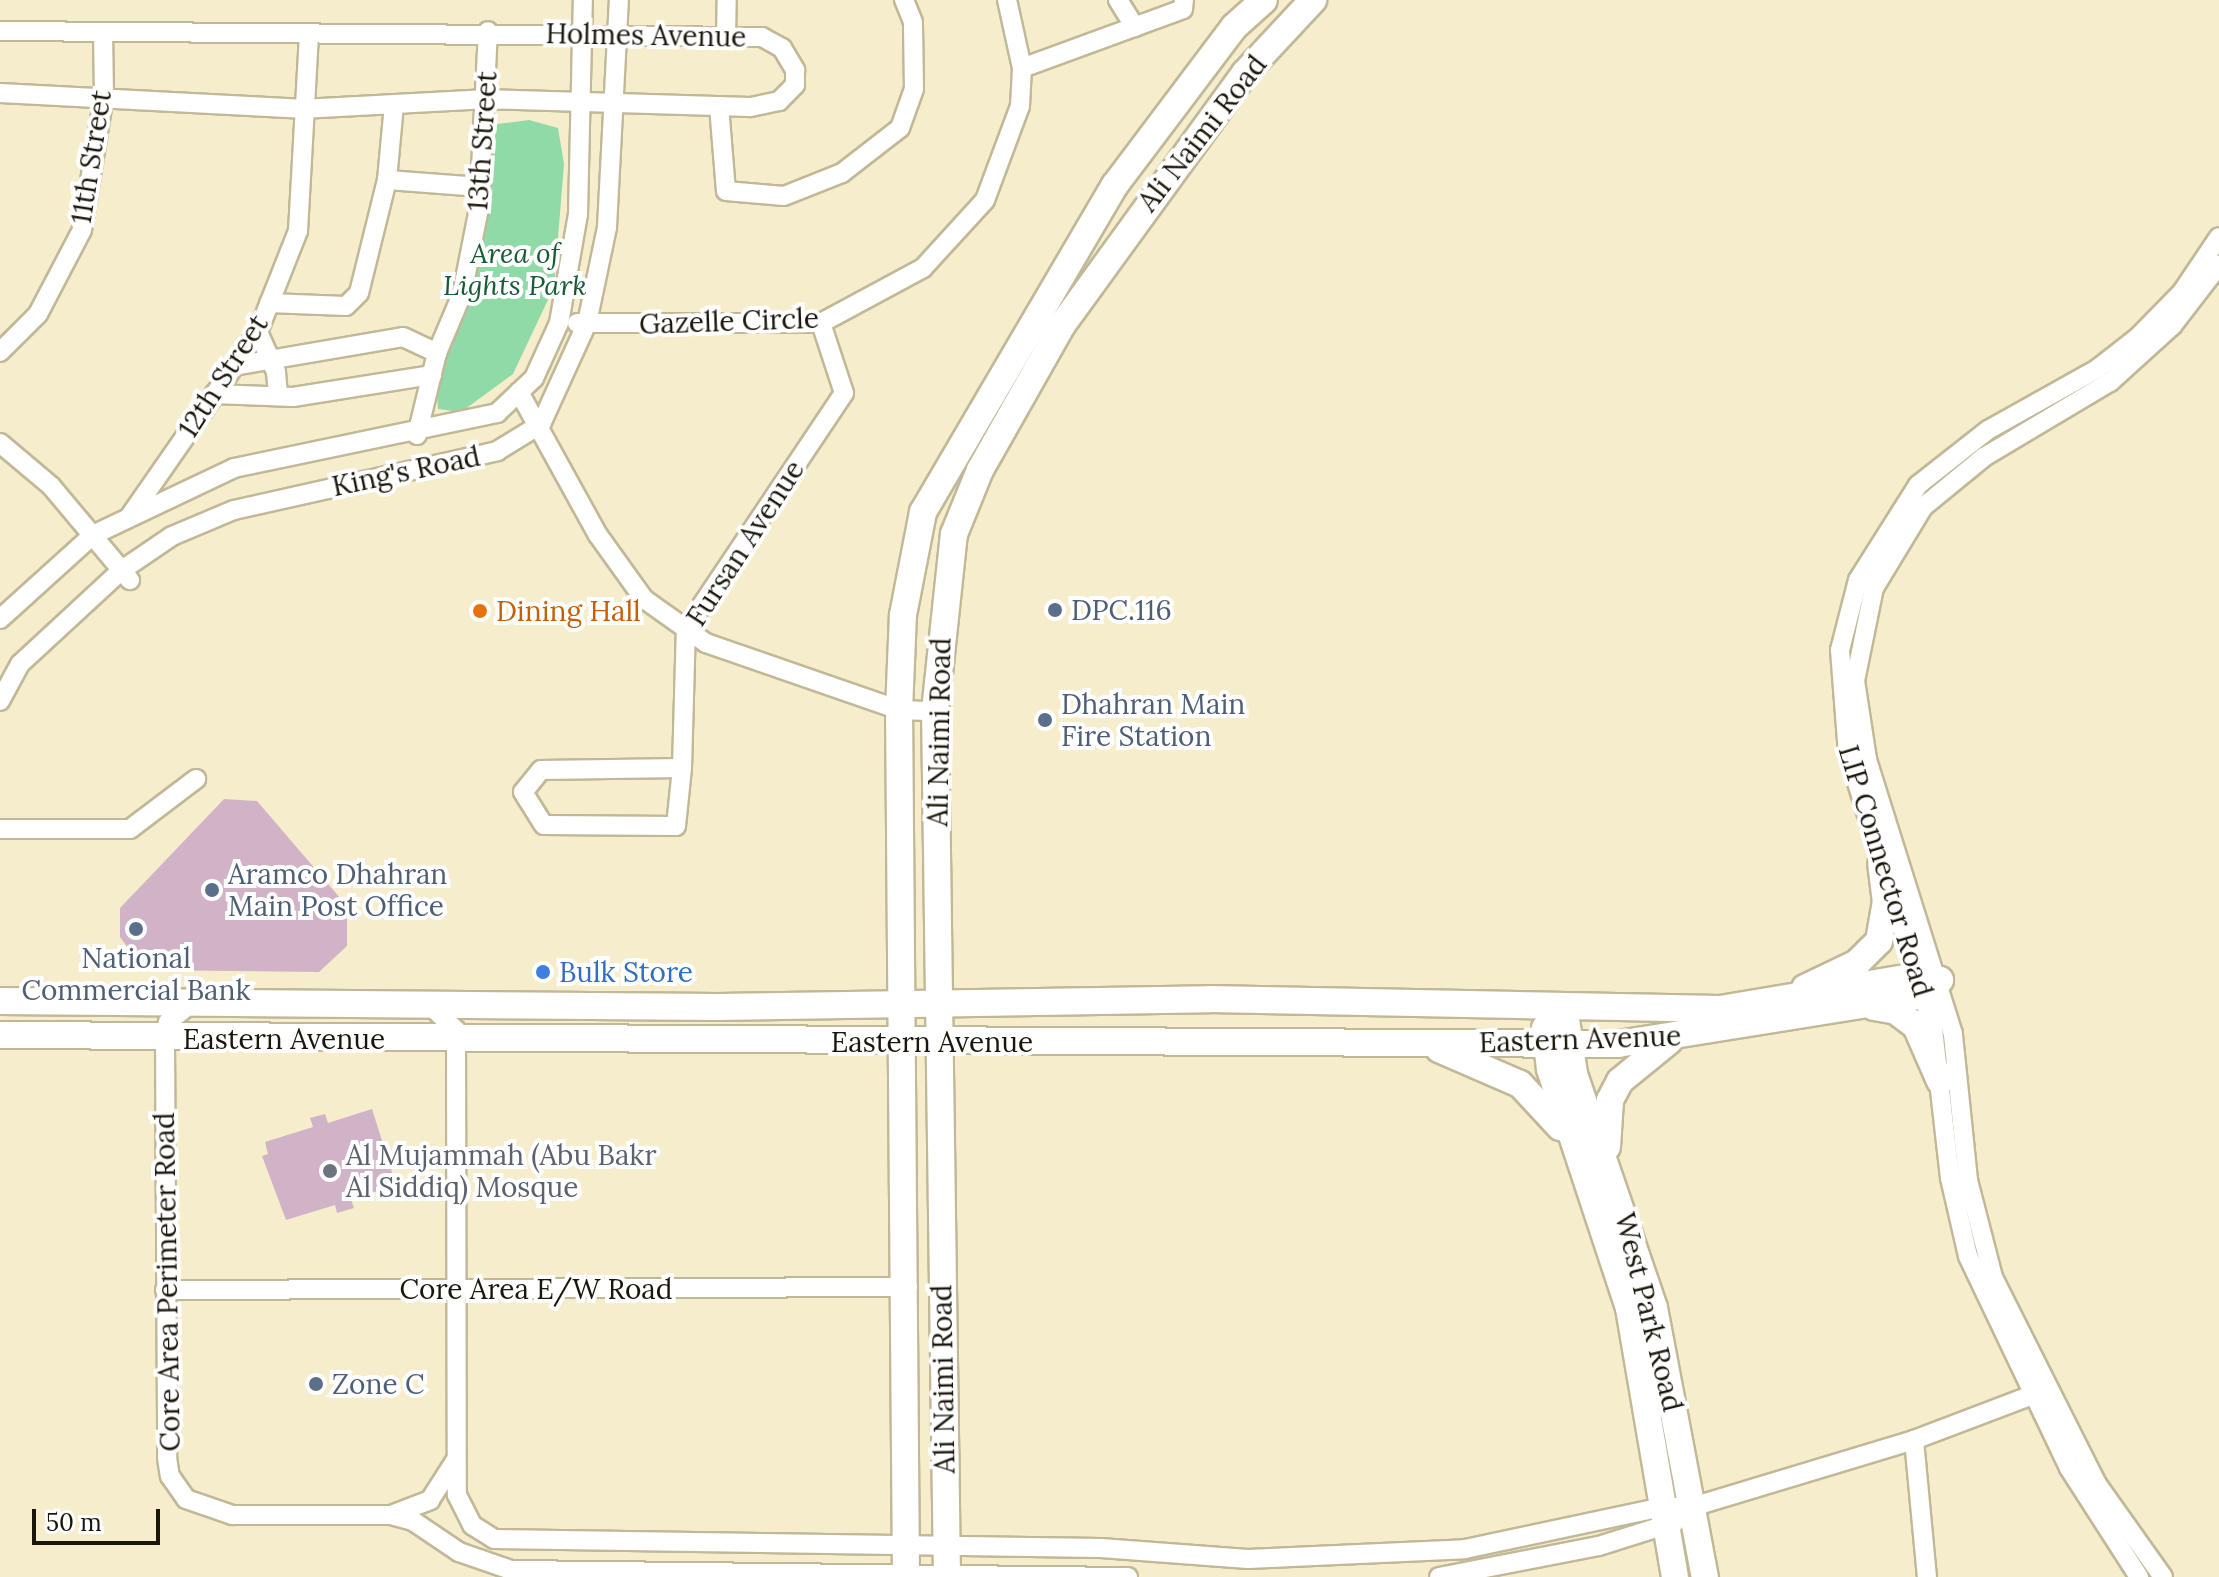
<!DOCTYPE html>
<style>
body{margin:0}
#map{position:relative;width:2219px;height:1577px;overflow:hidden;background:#f6edcc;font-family:Lora,serif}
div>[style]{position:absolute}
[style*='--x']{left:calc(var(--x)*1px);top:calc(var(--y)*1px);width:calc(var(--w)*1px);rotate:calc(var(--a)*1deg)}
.green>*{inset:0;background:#90daa8}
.building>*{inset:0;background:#d1b3c7}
.roads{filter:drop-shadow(2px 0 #c1b898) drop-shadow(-2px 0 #c1b898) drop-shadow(0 2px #c1b898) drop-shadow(0 -2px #c1b898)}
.street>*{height:18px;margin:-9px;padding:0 9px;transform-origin:9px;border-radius:9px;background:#fff}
.secondary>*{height:26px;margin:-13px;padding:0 13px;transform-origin:13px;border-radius:13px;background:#fff}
.dots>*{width:22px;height:22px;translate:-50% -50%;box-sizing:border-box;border:4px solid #fff;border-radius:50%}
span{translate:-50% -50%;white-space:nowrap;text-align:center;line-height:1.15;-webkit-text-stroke:8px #fff;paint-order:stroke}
.street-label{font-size:28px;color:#1a160b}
.park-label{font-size:28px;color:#175b34;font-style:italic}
.service-label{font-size:28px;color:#4e5e75}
.left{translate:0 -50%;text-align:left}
.food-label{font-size:28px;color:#c56008}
.shop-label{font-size:28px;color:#366cbe}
.worship-label{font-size:28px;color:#5b616d}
.scale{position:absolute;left:32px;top:1509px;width:128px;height:36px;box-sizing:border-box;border:4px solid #1a160b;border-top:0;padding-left:10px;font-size:24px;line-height:28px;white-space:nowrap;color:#1a160b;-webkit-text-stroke:6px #fff;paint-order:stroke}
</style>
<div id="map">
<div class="green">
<div style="clip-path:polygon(529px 120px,558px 128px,564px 164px,554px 287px,513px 374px,461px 412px,438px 409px,436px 383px,473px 274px,497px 124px)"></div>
</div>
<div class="building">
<div style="clip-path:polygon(224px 799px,257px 801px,347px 906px,347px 946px,319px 972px,144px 970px,120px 937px,120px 908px)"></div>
<div style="clip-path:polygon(372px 1109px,396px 1185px,351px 1200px,354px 1208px,337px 1213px,335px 1205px,286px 1220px,262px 1156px,268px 1154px,265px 1142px,313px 1127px,310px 1118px,325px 1114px,328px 1123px)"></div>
</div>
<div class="roads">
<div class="street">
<div style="--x:1118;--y:0;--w:32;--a:58"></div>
<div style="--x:0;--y:31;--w:762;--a:0.45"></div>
<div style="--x:762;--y:37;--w:23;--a:29"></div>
<div style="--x:782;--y:48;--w:26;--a:59"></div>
<div style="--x:795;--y:70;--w:15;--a:90"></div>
<div style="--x:795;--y:85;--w:23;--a:135"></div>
<div style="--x:779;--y:101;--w:30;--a:168"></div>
<div style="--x:750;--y:107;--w:262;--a:-178.3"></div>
<div style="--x:488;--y:99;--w:182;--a:176.9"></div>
<div style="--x:306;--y:109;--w:306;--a:-177"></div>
<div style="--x:726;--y:39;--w:39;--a:-89"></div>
<div style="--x:1022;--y:68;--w:171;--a:-20.1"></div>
<div style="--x:1183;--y:9;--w:9;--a:-84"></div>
<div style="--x:719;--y:106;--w:85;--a:85.3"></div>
<div style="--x:726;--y:191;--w:58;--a:4.9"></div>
<div style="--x:784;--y:196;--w:62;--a:-21.6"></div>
<div style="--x:842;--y:173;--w:73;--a:-37.8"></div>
<div style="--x:900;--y:128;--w:41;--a:-70.3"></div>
<div style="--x:914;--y:89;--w:67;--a:-90.9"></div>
<div style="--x:913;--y:22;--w:24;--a:-112"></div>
<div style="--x:387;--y:180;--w:94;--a:4.3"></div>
<div style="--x:269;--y:303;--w:77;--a:2.2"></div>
<div style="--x:346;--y:306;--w:18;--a:-45"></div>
<div style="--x:359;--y:293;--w:116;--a:-76.1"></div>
<div style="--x:387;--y:180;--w:76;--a:-84.7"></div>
<div style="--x:577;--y:323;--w:244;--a:0"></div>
<div style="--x:821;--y:323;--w:116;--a:-28.3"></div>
<div style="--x:923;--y:268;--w:92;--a:-47.6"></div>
<div style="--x:985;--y:200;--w:100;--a:-69.6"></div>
<div style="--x:1020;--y:106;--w:38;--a:-87"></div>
<div style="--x:1022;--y:68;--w:70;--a:-102.4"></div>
<div style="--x:258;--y:332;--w:44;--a:65.8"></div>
<div style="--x:276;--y:372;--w:23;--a:85"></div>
<div style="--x:0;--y:352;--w:54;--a:-45"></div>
<div style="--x:38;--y:314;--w:95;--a:-62.4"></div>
<div style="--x:82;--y:230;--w:136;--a:-80.7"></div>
<div style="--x:104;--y:96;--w:63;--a:-90.9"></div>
<div style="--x:234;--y:366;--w:171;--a:-9.7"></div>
<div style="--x:403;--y:337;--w:38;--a:25"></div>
<div style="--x:519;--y:392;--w:163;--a:61.1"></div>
<div style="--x:598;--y:535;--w:79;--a:54.3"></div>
<div style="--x:644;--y:599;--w:76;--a:35.4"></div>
<div style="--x:706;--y:643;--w:204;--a:19.1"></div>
<div style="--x:899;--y:710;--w:36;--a:2"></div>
<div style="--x:214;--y:394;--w:79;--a:2.2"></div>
<div style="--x:293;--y:397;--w:141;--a:-9"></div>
<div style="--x:417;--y:435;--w:84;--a:-76.3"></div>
<div style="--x:437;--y:353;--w:64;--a:-67"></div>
<div style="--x:462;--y:294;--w:88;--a:-78.8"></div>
<div style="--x:479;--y:208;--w:177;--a:-87.1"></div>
<div style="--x:0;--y:443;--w:67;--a:40.1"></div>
<div style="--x:51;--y:486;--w:123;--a:50"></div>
<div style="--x:130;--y:516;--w:224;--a:-55.2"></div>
<div style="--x:258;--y:332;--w:109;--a:-68.4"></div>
<div style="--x:298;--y:231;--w:196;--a:-86.8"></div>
<div style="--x:0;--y:619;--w:125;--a:-42.1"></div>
<div style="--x:93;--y:535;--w:156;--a:-25.4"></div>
<div style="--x:234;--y:468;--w:269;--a:-11.8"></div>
<div style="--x:497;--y:413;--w:51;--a:-43.4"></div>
<div style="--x:534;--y:378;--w:60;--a:-65.6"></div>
<div style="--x:559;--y:323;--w:111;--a:-80.1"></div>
<div style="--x:578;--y:214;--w:214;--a:-88.7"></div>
<div style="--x:0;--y:701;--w:42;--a:-61.6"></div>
<div style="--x:20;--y:664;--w:139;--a:-42.7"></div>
<div style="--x:122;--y:570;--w:60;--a:-34.2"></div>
<div style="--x:172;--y:536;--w:67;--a:-22.8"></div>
<div style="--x:234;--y:510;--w:270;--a:-12.6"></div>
<div style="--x:497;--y:451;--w:52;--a:-31.5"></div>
<div style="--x:541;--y:424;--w:111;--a:-65.5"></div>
<div style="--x:587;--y:323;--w:98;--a:-78.2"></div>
<div style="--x:607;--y:227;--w:227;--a:-87"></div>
<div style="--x:682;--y:768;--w:141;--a:179.2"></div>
<div style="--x:541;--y:770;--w:28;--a:129"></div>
<div style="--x:523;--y:792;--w:39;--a:58"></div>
<div style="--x:544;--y:825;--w:132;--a:0.4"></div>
<div style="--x:676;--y:826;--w:58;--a:-84.1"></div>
<div style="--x:682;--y:768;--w:139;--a:-88.4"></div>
<div style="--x:686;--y:629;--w:284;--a:-56.2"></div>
<div style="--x:844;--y:393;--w:74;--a:-108.2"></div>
<div style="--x:0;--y:829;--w:130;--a:0"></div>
<div style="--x:130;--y:829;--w:83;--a:-37.1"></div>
<div style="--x:188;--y:1006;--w:26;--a:141"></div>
<div style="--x:168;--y:1022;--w:17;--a:100"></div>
<div style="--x:165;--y:1039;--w:419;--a:89.7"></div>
<div style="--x:167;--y:1458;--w:18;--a:81"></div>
<div style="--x:170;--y:1476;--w:28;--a:55"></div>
<div style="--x:186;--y:1499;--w:49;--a:19.2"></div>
<div style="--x:232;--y:1515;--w:159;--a:0"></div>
<div style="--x:391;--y:1515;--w:23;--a:15"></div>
<div style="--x:413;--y:1521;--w:55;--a:34"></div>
<div style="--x:459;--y:1552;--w:55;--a:19.1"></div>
<div style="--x:511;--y:1570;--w:617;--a:0.65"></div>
<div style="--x:432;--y:1007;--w:33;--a:44"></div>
<div style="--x:456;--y:1030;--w:465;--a:89.9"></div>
<div style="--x:457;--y:1495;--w:34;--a:63"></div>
<div style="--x:472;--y:1525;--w:26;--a:32"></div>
<div style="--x:494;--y:1539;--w:607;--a:0.85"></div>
<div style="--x:1101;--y:1548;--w:147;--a:4.3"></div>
<div style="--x:1248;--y:1559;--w:217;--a:-2.6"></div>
<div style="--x:1465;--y:1549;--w:202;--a:-12"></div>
<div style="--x:1663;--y:1507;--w:29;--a:0"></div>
<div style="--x:1692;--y:1507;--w:232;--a:-16.8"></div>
<div style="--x:1914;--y:1440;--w:143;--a:-20.8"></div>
<div style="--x:165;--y:1290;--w:743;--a:-0.23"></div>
<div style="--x:1914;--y:1440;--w:138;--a:84.6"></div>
<div style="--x:394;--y:1514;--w:39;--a:-21"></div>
<div style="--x:430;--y:1500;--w:46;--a:-57.3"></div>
<div style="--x:1439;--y:1577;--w:163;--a:-11"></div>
<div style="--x:1599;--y:1546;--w:80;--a:-17.5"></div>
<div style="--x:2139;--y:1577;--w:130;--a:-122.7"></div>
<div style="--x:2069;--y:1468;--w:235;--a:-115.5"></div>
<div style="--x:1968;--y:1256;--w:80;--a:-103"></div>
<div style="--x:1950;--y:1178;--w:151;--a:-96.5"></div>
<div style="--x:1933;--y:1028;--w:287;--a:-107.2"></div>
<div style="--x:1848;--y:754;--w:104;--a:-94.4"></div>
<div style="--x:1840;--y:650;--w:72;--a:-75.6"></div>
<div style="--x:1858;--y:580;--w:112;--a:-57.7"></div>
<div style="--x:1918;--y:485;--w:89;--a:-38.2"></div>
<div style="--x:1988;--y:430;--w:125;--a:-29.2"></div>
<div style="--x:2097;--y:369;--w:52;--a:-38"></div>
<div style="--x:2138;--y:337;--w:63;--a:-45.6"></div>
<div style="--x:2182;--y:292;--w:66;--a:-56.1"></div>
<div style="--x:2163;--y:1577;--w:114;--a:-125.4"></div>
<div style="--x:2097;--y:1484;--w:232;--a:-116.7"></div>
<div style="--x:1993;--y:1277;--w:100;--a:-104.5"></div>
<div style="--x:1968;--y:1180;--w:147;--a:-95.9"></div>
<div style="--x:1953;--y:1034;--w:288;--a:-107.4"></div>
<div style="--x:1867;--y:759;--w:79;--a:-98.7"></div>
<div style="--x:1855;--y:681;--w:95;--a:-78.5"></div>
<div style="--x:1874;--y:588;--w:95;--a:-58.8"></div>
<div style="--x:1923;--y:507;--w:79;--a:-39.3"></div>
<div style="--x:1984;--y:457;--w:147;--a:-30.8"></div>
<div style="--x:2110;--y:382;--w:84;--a:-42.1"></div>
<div style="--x:2172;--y:326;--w:77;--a:-52.4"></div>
</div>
<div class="secondary">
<div style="--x:1805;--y:988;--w:58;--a:-25.7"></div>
<div style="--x:1857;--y:963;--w:31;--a:-45"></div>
<div style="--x:1879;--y:941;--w:39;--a:-80"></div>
<div style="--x:1886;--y:903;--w:39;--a:-97"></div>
<div style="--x:0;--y:1001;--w:718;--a:0.48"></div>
<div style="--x:718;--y:1007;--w:491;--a:-0.9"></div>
<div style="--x:1209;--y:999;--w:511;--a:1.12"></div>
<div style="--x:1720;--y:1009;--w:201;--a:-9.5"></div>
<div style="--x:1918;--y:976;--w:22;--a:10"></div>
<div style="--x:1564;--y:1006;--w:69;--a:81.6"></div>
<div style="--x:1574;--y:1074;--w:247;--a:71.1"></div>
<div style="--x:1654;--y:1308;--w:274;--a:79.3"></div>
<div style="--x:1874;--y:1007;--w:22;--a:10"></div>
<div style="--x:1896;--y:1011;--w:25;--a:37"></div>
<div style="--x:1916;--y:1026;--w:60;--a:66.4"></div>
<div style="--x:1545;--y:1028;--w:41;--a:83"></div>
<div style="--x:1550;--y:1069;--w:252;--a:71.7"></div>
<div style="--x:1629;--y:1308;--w:273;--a:80.3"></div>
<div style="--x:0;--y:1035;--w:1618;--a:0.32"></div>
<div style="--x:1618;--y:1044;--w:310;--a:-9.1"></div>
<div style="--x:1924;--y:995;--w:22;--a:-43"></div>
<div style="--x:1439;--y:1049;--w:88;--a:23.4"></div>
<div style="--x:1520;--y:1084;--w:59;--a:47.1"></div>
<div style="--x:1607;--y:1147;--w:47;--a:-86.3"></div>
<div style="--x:1610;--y:1100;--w:21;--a:-62"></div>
<div style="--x:1620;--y:1081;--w:63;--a:-39.2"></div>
<div style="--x:906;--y:1577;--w:867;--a:-90.46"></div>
<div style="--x:899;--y:710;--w:95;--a:-87.6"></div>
<div style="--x:903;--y:615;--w:105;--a:-79"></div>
<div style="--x:923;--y:512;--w:379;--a:-59.6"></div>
<div style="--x:1115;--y:185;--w:198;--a:-53"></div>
<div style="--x:1234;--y:27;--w:40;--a:-42"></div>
<div style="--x:947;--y:1577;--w:866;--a:-90.79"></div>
<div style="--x:935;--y:711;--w:178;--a:-83.9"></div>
<div style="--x:954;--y:534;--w:69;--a:-67.9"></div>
<div style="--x:980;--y:470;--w:167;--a:-60.5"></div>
<div style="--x:1062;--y:325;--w:311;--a:-54"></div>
<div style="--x:1245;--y:73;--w:100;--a:-47"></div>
</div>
</div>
<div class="dots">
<div style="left:1055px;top:610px;background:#5c6f8a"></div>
<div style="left:480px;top:611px;background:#e8710a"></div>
<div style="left:1045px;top:720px;background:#5c6f8a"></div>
<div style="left:212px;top:890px;background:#5c6f8a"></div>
<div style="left:136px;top:929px;background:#5c6f8a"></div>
<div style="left:543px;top:972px;background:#3f7fe0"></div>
<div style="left:330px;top:1171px;background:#6b7280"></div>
<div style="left:316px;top:1384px;background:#5c6f8a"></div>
</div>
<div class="street-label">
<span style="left:646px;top:35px;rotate:1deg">Holmes Avenue</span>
<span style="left:1202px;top:133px;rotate:-52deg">Ali Naimi Road</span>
<span style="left:482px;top:141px;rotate:-86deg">13th Street</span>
<span style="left:91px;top:157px;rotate:-81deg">11th Street</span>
<span style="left:729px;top:321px;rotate:-2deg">Gazelle Circle</span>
<span style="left:223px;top:376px;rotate:-57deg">12th Street</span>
<span style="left:406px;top:471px;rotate:-12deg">King's Road</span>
<span style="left:745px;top:543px;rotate:-57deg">Fursan Avenue</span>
<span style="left:939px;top:732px;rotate:-89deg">Ali Naimi Road</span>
<span style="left:1886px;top:871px;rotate:73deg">LIP Connector Road</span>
<span style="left:284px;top:1039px">Eastern Avenue</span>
<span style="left:1580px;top:1039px;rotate:-2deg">Eastern Avenue</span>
<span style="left:932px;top:1042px">Eastern Avenue</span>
<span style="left:167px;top:1282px;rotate:-91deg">Core Area Perimeter Road</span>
<span style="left:536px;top:1289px">Core Area E/W Road</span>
<span style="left:1649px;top:1312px;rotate:76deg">West Park Road</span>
<span style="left:943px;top:1379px;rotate:-91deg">Ali Naimi Road</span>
</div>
<div class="park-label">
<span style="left:515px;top:269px">Area of<br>Lights Park</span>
</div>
<div class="service-label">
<span class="left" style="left:1071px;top:610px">DPC.116</span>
<span class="left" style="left:1061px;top:720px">Dhahran Main<br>Fire Station</span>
<span class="left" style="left:228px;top:890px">Aramco Dhahran<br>Main Post Office</span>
<span style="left:136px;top:974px">National<br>Commercial Bank</span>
<span class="left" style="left:332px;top:1384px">Zone C</span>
</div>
<div class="food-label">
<span class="left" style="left:496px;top:611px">Dining Hall</span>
</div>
<div class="shop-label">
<span class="left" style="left:559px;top:972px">Bulk Store</span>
</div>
<div class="worship-label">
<span class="left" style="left:346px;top:1171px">Al Mujammah (Abu Bakr<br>Al Siddiq) Mosque</span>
</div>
<div class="scale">50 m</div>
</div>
